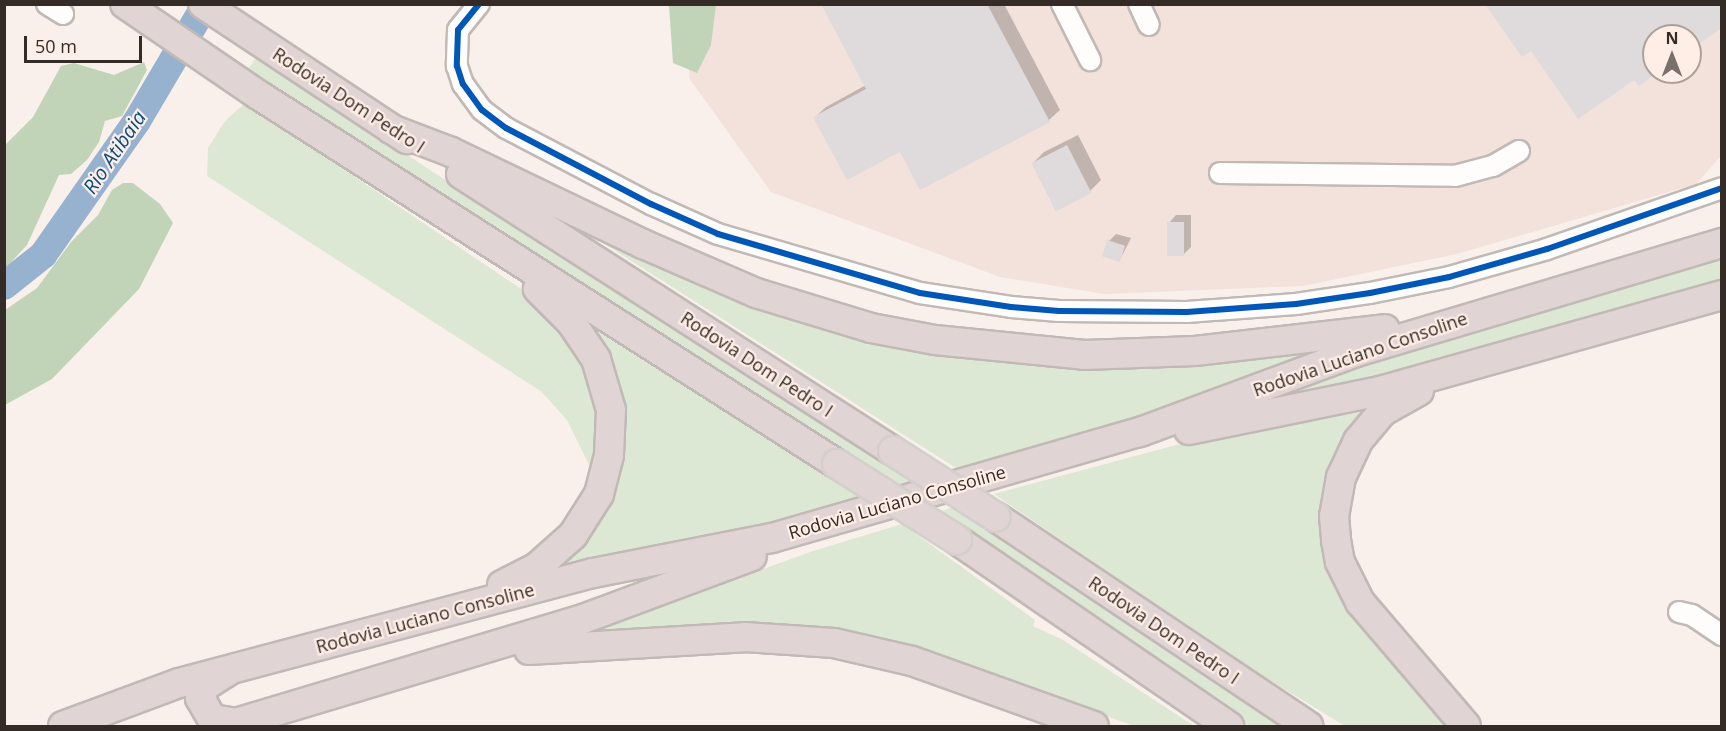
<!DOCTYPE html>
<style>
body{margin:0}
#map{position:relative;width:1726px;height:731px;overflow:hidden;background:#f9f0ec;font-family:"Open Sans",sans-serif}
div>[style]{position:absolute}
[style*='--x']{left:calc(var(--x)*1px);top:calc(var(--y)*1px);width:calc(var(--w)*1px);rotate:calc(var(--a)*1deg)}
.built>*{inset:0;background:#f2e2db}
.green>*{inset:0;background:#dce7d4}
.forest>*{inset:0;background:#c1d4b8}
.shadow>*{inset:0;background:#0003}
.river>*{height:28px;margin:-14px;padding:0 14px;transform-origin:14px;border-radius:14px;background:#96b2cf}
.building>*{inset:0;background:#dfdadc;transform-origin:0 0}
.roads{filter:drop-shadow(2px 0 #c1b9b5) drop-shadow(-2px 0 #c1b9b5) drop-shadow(0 2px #c1b9b5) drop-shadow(0 -2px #c1b9b5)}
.minor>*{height:20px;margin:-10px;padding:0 10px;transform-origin:10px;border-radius:10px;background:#fefdfc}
.highway>*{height:28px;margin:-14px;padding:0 14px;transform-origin:14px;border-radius:14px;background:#e1d4d4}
.bridges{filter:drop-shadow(2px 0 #d4cfcc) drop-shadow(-2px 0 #d4cfcc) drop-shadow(0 2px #d4cfcc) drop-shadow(0 -2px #d4cfcc)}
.highway-bridge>*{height:28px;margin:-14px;padding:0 14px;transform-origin:14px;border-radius:14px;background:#e1d4d4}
.cycleway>*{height:6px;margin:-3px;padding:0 3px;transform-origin:3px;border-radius:3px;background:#0057b8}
span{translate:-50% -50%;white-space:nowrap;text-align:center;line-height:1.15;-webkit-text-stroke:4.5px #ffeee6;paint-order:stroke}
.street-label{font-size:18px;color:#352b26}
.water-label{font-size:20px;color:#074d82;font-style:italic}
.frame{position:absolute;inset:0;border:6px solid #352b26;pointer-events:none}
.north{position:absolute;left:1642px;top:24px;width:60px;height:60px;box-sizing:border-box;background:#ffeee6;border:2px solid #aea099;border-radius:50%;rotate:0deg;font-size:16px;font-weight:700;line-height:24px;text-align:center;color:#352b26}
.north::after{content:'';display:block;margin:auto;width:21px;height:27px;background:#7a706b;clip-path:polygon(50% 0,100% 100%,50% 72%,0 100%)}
.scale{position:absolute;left:24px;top:36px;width:118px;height:27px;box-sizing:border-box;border:3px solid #352b26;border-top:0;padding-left:8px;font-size:18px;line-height:21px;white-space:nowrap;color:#352b26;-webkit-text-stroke:4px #ffeee6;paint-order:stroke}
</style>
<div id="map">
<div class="built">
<div style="clip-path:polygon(evenodd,691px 5px,1721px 5px,1721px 156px,1696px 184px,1457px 254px,1303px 286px,1104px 294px,1000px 277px,771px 192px,689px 78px,691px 5px,1654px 36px,1690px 36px,1690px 72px,1654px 72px,1654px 36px)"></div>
</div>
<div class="green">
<div style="clip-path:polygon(257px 56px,465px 193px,921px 482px,900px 489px,455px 208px,247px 71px)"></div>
<div style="clip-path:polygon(245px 103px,545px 305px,598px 386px,596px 479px,567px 420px,542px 392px,207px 176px,208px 148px,225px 121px)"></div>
<div style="clip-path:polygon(575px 225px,867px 335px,1318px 351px,1147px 416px,959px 470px)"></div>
<div style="clip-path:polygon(1721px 252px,1721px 286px,1412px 375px,1223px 415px,1292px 382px)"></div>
<div style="clip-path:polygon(584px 323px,863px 499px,790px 520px,563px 566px,558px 562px,612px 478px)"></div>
<div style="clip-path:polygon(1373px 410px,1328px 529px,1458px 726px,1345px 726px,1232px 657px,994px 494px,1176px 445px)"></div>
<div style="clip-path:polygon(958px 506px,1206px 676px,1276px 721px,1292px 726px,1249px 726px,1173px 678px,938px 512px)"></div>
<div style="clip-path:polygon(902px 524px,1035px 620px,1033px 626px,1063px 640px,1194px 726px,1134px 726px,926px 651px,599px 635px,597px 629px,813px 551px)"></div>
</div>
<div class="forest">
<div style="clip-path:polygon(669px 5px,716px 5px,711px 45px,697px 73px,673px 63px)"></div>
<div style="clip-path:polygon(144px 62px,147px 70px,122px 116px,105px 121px,99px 142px,87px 160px,71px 174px,59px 175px,27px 245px,5px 269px,5px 145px,33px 117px,61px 66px,74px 63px,114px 75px)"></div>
<div style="clip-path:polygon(123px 183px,133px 183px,160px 204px,173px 223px,139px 289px,52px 379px,5px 405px,5px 310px,37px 288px,71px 242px,98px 215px,112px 190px)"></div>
</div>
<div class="shadow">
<div style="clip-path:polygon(822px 4px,1004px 4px,1060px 110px,1049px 120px,900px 150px,815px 117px,826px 107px,866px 85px)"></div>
<div style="clip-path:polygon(1078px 135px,1101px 180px,1090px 191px,1033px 163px,1044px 152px)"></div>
<div style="clip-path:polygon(1176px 215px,1191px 215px,1191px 247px,1184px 254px,1169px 223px)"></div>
<div style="clip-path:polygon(1116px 234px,1131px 238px,1120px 260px,1109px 241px)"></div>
</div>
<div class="river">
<div style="--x:4;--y:286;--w:50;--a:-38.5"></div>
<div style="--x:43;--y:255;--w:164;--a:-55"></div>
<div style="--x:137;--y:121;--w:136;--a:-59.5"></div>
</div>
<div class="building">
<div style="clip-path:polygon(821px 4px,987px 4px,1050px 122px,920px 190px,900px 152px,847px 180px,813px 117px,866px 89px)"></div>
<div style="clip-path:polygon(1485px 4px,1722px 4px,1722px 28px,1690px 50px,1690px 36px,1654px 36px,1654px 75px,1639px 86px,1634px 80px,1578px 119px,1531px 51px,1522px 57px)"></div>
<div style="left:1067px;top:145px;width:54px;height:40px;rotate:63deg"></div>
<div style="left:1167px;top:222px;width:17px;height:34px"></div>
<div style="left:1107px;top:240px;width:19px;height:17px;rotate:18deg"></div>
</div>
<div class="roads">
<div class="minor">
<div style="--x:47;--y:4;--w:19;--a:32"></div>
<div style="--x:479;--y:4;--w:33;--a:129"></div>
<div style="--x:458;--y:30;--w:36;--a:92"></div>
<div style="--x:457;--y:66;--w:19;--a:72"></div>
<div style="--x:463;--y:84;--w:32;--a:54"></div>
<div style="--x:482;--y:110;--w:30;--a:37"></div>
<div style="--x:506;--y:128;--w:164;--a:27.7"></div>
<div style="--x:651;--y:204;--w:73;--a:24.1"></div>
<div style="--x:718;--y:234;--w:210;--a:16.3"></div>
<div style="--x:920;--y:293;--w:92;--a:8.7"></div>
<div style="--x:1011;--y:307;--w:48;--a:4.8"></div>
<div style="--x:1059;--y:311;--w:128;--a:0.4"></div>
<div style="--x:1187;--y:312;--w:109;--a:-4.2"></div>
<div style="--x:1296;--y:304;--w:75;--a:-8.5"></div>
<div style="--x:1370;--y:293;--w:81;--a:-11.4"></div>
<div style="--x:1449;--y:277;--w:102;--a:-15.9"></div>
<div style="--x:1547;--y:249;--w:185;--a:-19.2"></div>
<div style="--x:1062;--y:4;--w:63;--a:63.4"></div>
<div style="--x:1139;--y:4;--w:23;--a:65"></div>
<div style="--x:1220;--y:173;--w:235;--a:0.7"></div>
<div style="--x:1455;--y:176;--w:39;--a:-15"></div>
<div style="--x:1493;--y:166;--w:30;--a:-30"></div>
<div style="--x:1679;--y:612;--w:13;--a:13"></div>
<div style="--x:1692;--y:615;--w:36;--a:34"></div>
</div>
<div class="highway">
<div style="--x:125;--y:4;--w:163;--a:34.3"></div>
<div style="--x:260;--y:96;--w:684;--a:32.53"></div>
<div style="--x:203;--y:4;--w:245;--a:33.5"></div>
<div style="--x:391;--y:129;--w:64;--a:21"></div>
<div style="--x:451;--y:152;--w:213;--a:25.6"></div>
<div style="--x:643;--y:244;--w:123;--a:23.4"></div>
<div style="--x:756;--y:293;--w:120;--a:16.9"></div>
<div style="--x:871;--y:328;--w:65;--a:10.6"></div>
<div style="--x:935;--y:340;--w:150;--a:5.7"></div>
<div style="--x:1084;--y:355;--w:111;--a:-2.1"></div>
<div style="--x:1195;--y:351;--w:191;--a:-6.6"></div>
<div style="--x:461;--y:174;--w:513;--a:32.67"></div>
<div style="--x:1419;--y:391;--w:41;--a:150.9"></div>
<div style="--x:1383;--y:411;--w:39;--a:130"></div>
<div style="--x:1358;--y:441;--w:40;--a:115"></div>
<div style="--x:1341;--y:477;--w:40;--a:100"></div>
<div style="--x:1334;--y:516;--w:24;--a:85"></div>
<div style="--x:1336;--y:540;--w:22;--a:80"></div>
<div style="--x:1340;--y:562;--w:45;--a:63.4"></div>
<div style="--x:1360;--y:602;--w:163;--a:49.5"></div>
<div style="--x:1189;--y:430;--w:195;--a:-11.5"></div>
<div style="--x:1380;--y:391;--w:355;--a:-15.7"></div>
<div style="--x:996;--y:517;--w:376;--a:33.8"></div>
<div style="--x:957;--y:540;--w:330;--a:34.4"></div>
<div style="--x:502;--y:585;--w:38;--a:-27"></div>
<div style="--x:536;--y:568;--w:50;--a:-41.7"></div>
<div style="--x:573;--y:535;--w:49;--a:-57.6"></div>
<div style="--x:599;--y:494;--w:40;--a:-75.6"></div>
<div style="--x:609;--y:455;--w:45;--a:-87.5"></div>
<div style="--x:611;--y:410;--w:53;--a:-106.4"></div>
<div style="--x:596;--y:359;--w:45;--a:-124"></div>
<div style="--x:571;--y:322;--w:47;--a:-135"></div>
<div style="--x:529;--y:650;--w:216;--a:-3.4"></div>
<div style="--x:745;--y:637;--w:89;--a:3.9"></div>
<div style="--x:834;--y:643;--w:80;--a:13"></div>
<div style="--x:912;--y:661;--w:193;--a:19.7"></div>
<div style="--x:227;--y:672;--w:26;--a:148"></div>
<div style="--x:205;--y:686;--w:13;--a:113"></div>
<div style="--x:200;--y:698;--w:24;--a:60"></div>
<div style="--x:212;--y:719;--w:24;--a:9"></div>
<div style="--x:63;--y:726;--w:124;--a:-20.3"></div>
<div style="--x:179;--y:683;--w:428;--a:-14.9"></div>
<div style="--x:593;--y:573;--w:182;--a:-11.1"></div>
<div style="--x:772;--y:538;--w:383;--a:-16.1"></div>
<div style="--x:1140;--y:432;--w:230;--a:-20.3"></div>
<div style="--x:1356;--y:352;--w:382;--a:-16.6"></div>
<div style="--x:226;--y:726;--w:373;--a:-16.7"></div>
<div style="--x:583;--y:619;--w:180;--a:-20.4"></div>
</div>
</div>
<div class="bridges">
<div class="highway-bridge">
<div style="--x:893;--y:451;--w:122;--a:32.7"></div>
<div style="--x:837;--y:464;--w:142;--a:32.3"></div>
</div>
</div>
<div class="cycleway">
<div style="--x:479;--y:4;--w:33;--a:129"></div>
<div style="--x:458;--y:30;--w:36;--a:92"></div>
<div style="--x:457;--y:66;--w:19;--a:72"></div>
<div style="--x:463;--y:84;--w:32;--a:54"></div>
<div style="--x:482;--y:110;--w:30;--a:37"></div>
<div style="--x:506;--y:128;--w:164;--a:27.7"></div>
<div style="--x:651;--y:204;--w:73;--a:24.1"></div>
<div style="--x:718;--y:234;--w:210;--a:16.3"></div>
<div style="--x:920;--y:293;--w:92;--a:8.7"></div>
<div style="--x:1011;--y:307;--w:48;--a:4.8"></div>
<div style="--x:1059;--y:311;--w:128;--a:0.4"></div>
<div style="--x:1187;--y:312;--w:109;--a:-4.2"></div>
<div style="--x:1296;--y:304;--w:75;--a:-8.5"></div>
<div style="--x:1370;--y:293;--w:81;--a:-11.4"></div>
<div style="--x:1449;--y:277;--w:102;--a:-15.9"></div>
<div style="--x:1547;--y:249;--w:185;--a:-19.2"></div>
</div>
<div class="street-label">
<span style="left:349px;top:100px;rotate:33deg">Rodovia Dom Pedro I</span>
<span style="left:1360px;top:354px;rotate:-19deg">Rodovia Luciano Consoline</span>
<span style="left:757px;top:364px;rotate:33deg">Rodovia Dom Pedro I</span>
<span style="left:897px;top:502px;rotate:-16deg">Rodovia Luciano Consoline</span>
<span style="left:425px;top:618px;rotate:-15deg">Rodovia Luciano Consoline</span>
<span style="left:1164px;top:630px;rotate:34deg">Rodovia Dom Pedro I</span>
</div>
<div class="water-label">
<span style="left:114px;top:152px;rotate:-56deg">Rio Atibaia</span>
</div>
<div class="frame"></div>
<div class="north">N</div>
<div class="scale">50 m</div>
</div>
